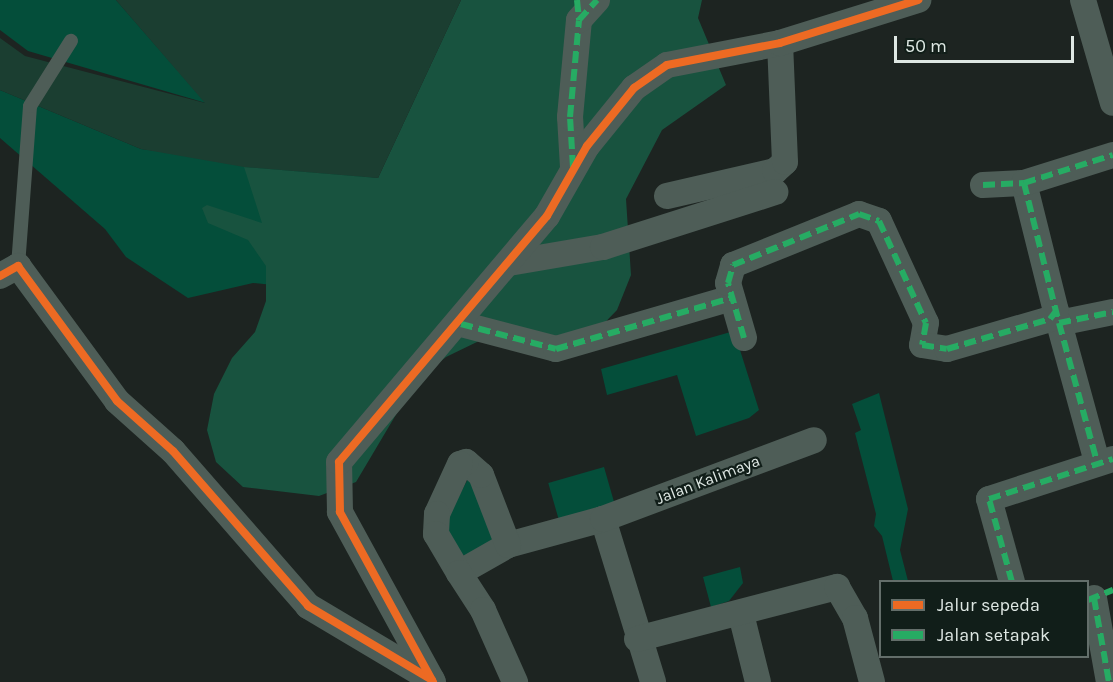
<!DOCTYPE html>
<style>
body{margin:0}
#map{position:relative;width:1113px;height:682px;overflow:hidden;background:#1d2421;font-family:Karla,sans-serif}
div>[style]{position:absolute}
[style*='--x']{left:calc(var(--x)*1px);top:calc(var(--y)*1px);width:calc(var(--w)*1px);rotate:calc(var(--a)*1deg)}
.green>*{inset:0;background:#044e3a;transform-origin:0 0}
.forest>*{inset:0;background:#18533f}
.water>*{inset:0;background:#1b3e31}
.lane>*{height:14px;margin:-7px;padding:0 7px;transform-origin:7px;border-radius:7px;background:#4e5d57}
.street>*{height:26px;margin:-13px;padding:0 13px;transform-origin:13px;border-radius:13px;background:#4e5d57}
.quiet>*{height:6px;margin-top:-3px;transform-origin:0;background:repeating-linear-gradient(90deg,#26ab63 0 12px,transparent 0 18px)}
.cycleway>*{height:8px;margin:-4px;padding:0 4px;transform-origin:4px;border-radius:4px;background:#ed6a23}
span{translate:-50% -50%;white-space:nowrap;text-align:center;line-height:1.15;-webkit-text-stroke:4.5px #111e19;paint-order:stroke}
.street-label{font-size:16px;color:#dee7e3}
.legend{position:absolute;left:879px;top:580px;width:210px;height:78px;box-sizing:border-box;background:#111e19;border:2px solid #636e6a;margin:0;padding:8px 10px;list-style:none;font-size:18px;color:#dee7e3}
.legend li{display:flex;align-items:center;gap:12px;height:30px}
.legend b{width:30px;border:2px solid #636e6a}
.scale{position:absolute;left:894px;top:36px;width:180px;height:27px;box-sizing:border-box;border:3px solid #dee7e3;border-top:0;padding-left:8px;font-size:18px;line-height:21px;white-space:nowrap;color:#dee7e3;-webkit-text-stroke:4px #111e19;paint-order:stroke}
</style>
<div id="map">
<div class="green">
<div style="clip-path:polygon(0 0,116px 0,206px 103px,28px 51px,0 30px)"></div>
<div style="clip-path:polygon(0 90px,141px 149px,378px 178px,322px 290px,253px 283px,188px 298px,126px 257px,105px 229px,0 138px)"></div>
<div style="clip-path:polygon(734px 331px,759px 410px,749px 418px,696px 436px,677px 375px,607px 395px,601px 369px)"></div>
<div style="clip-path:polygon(879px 393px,908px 509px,900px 550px,908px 581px,893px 581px,882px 536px,874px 526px,876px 514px,855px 433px,861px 430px,852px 404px)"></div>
<div style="left:604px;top:467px;width:44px;height:58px;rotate:74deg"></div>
<div style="clip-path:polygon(469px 477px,497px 540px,476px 555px,461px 555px,444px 524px)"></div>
<div style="clip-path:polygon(740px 567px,743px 583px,729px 601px,711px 607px,703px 577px)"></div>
</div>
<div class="forest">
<div style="clip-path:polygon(461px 0,702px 0,698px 18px,726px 85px,662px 130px,626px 199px,631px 275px,617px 310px,589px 339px,479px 341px,446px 357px,416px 381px,356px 482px,319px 496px,243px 487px,216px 462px,207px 430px,214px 394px,232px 358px,255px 332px,266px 301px,266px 266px,248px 240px,208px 223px,202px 208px,207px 205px,262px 223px,244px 167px,378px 178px)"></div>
</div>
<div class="water">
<div style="clip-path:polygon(116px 0,461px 0,378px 178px,244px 167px,141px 149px,0 90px,0 38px,25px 56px,205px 103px)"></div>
</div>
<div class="lane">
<div style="--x:18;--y:266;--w:160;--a:-85.7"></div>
<div style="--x:30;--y:106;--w:77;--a:-57.8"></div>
</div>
<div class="street">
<div style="--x:1083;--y:0;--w:107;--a:73.8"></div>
<div style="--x:573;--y:167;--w:50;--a:-93.4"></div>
<div style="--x:570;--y:117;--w:97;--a:-84.7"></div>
<div style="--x:579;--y:20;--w:27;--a:-48"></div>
<div style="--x:1024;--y:183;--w:144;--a:76"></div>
<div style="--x:1059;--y:323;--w:55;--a:-11.5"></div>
<div style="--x:983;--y:185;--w:41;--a:-2.8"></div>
<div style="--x:1024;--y:183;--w:93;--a:-17.5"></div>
<div style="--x:667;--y:196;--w:111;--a:-13"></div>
<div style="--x:775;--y:171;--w:13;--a:-42"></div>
<div style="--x:785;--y:162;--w:119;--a:-92.4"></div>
<div style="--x:509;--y:263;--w:95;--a:-9.7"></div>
<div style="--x:603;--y:247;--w:181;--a:-17.7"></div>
<div style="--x:0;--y:276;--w:21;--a:-29"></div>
<div style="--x:18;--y:266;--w:167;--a:53.7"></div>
<div style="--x:117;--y:401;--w:75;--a:41.8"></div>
<div style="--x:173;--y:451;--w:206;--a:48.9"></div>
<div style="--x:308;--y:606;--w:144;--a:30.8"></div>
<div style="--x:1059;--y:323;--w:144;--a:74.7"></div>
<div style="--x:461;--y:324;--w:98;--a:14.7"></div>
<div style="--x:556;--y:349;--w:183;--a:-16.2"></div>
<div style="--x:744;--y:338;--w:57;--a:-106.2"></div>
<div style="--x:728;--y:283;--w:19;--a:-74"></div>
<div style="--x:733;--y:265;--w:136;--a:-22"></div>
<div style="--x:859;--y:214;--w:21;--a:19"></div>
<div style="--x:879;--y:221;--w:112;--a:65.3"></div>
<div style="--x:926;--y:323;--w:22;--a:100"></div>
<div style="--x:922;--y:345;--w:25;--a:9"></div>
<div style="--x:947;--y:349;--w:107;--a:-16.2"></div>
<div style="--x:1050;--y:319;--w:10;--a:-53"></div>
<div style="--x:603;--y:519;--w:170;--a:72.9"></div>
<div style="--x:508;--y:545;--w:98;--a:-15.3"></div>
<div style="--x:603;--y:519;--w:225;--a:-20.5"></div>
<div style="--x:459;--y:573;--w:56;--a:-29.7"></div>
<div style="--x:508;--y:545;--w:75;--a:-111.1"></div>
<div style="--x:481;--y:475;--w:20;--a:-139"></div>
<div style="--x:466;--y:462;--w:6;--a:162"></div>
<div style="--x:460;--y:464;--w:55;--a:114.7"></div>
<div style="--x:437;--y:514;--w:20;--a:93"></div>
<div style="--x:436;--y:534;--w:45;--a:59.5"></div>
<div style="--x:459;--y:573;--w:44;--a:57"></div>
<div style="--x:483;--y:610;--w:79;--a:66"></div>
<div style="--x:1012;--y:582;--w:86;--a:-105.5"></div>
<div style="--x:989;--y:499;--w:130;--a:-17.9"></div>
<div style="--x:1094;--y:598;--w:85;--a:79.9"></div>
<div style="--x:741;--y:614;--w:70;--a:76"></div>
<div style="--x:637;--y:639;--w:207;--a:-14.6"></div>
<div style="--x:837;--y:587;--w:36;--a:60"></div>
<div style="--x:855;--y:618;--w:66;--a:75.1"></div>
<div style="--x:433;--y:682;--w:194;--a:-118.7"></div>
<div style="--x:340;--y:512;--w:50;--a:-91.1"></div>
<div style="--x:339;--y:462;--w:322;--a:-49.8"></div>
<div style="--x:547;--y:216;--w:81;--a:-60.3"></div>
<div style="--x:587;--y:146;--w:75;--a:-51"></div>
<div style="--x:634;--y:88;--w:40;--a:-34.9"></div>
<div style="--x:667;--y:65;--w:115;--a:-11"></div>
<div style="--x:780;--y:43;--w:145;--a:-17.3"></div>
</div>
<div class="quiet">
<div style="--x:577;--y:0;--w:20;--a:84"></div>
<div style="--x:573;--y:167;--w:50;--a:-93.4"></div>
<div style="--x:570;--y:117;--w:97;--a:-84.7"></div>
<div style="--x:579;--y:20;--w:27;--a:-48"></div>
<div style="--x:1024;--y:183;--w:144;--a:76"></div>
<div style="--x:1059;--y:323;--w:55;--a:-11.5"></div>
<div style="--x:983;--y:185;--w:41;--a:-2.8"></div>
<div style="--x:1024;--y:183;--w:93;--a:-17.5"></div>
<div style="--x:1059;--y:323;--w:144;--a:74.7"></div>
<div style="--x:461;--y:324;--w:98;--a:14.7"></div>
<div style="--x:556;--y:349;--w:183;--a:-16.2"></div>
<div style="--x:744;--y:338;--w:57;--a:-106.2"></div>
<div style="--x:728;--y:283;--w:19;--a:-74"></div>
<div style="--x:733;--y:265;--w:136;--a:-22"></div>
<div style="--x:859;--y:214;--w:21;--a:19"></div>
<div style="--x:879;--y:221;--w:112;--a:65.3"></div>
<div style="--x:926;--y:323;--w:22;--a:100"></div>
<div style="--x:922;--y:345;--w:25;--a:9"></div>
<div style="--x:947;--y:349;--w:107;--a:-16.2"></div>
<div style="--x:1050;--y:319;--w:10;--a:-53"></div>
<div style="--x:1012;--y:582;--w:86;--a:-105.5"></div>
<div style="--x:989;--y:499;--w:130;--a:-17.9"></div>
<div style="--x:1094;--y:598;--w:85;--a:79.9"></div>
<div style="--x:1088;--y:600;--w:27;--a:-22"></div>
</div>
<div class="cycleway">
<div style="--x:0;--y:276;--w:21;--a:-29"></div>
<div style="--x:18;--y:266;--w:167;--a:53.7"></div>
<div style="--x:117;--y:401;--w:75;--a:41.8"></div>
<div style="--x:173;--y:451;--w:206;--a:48.9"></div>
<div style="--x:308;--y:606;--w:144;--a:30.8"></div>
<div style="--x:433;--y:682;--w:194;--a:-118.7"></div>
<div style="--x:340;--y:512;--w:50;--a:-91.1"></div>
<div style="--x:339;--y:462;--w:322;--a:-49.8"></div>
<div style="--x:547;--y:216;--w:81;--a:-60.3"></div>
<div style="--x:587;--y:146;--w:75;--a:-51"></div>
<div style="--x:634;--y:88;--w:40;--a:-34.9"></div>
<div style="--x:667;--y:65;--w:115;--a:-11"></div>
<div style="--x:780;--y:43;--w:145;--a:-17.3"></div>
</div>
<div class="street-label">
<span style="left:708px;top:480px;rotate:-21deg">Jalan Kalimaya</span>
</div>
<ul class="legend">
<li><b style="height:8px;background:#ed6a23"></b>Jalur sepeda</li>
<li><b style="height:8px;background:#26ab63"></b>Jalan setapak</li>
</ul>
<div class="scale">50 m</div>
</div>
